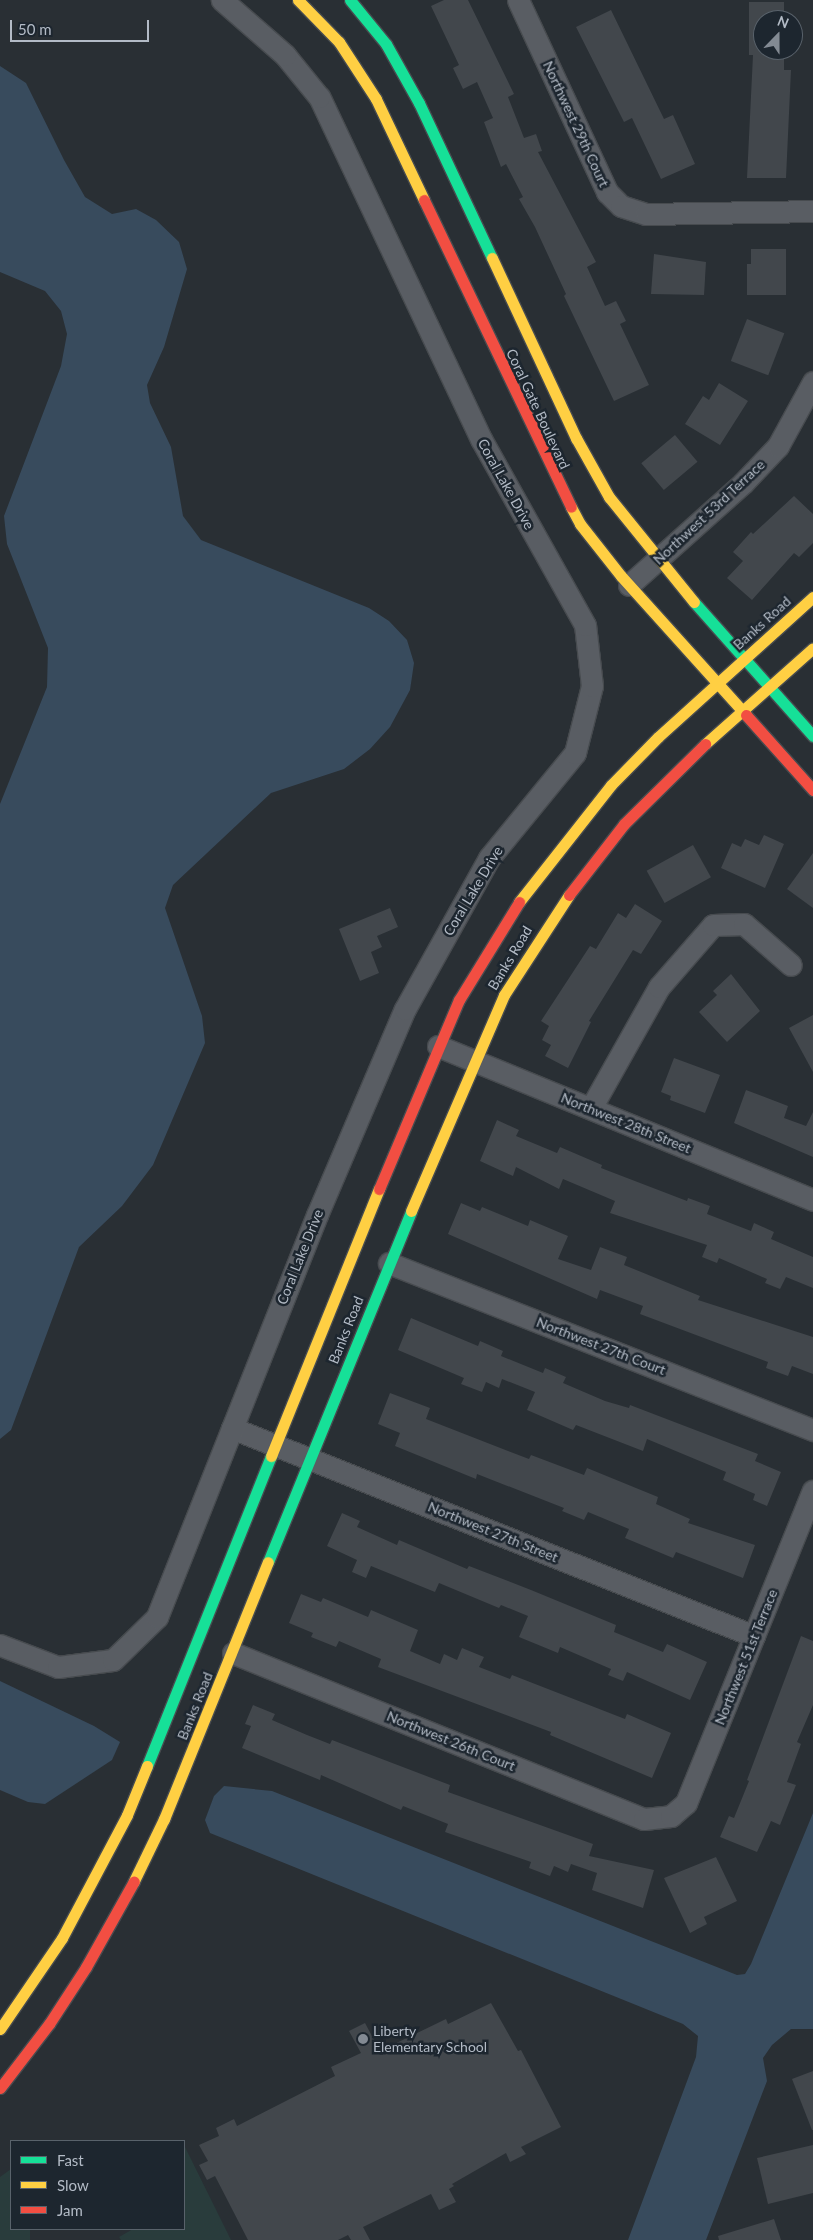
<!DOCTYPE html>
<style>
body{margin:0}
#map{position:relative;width:813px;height:2240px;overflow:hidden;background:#292f34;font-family:Lato,sans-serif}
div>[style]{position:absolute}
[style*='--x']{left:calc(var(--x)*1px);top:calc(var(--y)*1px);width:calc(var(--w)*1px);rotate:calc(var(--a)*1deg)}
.green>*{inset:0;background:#293c3c}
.water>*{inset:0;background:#384b5d}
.building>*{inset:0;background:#42474c;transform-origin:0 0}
.roads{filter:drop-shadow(1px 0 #474b4f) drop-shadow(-1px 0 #474b4f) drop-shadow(0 1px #474b4f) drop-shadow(0 -1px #474b4f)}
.street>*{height:21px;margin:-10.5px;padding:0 10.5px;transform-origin:10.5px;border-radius:10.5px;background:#595d63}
.fast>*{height:11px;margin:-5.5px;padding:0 5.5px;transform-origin:5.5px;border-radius:5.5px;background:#16e098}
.slow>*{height:11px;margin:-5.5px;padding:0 5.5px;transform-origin:5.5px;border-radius:5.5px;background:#ffcf43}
.jam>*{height:11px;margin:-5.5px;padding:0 5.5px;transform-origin:5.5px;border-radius:5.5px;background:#f24e42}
.dots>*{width:14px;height:14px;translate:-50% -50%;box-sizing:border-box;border:2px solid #1d262f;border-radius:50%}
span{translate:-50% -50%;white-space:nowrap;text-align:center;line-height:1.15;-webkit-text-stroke:5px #1d262f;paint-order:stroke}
.street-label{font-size:14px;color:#b3bbc6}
.poi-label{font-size:14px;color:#b3bbc6}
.left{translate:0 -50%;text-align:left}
.legend{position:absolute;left:10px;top:2140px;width:175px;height:90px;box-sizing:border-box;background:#1d262f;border:1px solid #59626b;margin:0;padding:6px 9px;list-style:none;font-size:15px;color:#b3bbc6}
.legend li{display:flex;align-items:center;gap:10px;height:25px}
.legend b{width:25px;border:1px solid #59626b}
.north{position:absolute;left:753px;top:10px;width:50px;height:50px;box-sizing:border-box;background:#1d262f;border:1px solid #59626b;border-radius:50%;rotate:22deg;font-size:14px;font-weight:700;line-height:20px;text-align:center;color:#b3bbc6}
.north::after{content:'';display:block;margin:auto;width:18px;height:22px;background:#838a93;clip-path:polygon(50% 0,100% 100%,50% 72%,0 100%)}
.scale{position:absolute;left:10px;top:20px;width:139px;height:22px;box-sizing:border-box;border:2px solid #b3bbc6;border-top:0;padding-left:6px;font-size:15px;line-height:18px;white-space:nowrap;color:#b3bbc6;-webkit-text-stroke:4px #1d262f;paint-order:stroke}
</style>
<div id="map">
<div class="green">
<div style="clip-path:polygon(185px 2147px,231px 2240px,121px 2240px,119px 2237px,133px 2229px,184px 2229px)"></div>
<div style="clip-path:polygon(11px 2169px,11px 2229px,30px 2229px,30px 2240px,0 2240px,0 2177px)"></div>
</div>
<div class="water">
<div style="clip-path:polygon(0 66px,26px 83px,64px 160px,85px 197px,112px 214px,136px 209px,156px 220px,179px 242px,187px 269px,164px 347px,147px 385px,150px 403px,171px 447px,183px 516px,201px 540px,369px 608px,389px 621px,407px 640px,414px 663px,410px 690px,390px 727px,370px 749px,344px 769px,271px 793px,173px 885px,165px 908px,202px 1016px,205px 1043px,153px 1165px,122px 1206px,79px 1247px,11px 1430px,0 1439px,0 804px,47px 687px,48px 648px,7px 544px,4px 516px,61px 366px,67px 334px,61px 311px,45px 291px,0 272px)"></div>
<div style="clip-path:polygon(0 1681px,94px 1726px,120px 1742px,112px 1760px,45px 1804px,28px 1802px,0 1790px)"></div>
<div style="clip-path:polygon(224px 1786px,272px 1791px,737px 1975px,745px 1974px,751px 1964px,813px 1813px,813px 2029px,791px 2029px,772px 2045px,763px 2058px,767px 2081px,706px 2240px,628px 2240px,696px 2057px,698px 2036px,683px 2024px,210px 1833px,205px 1820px,214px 1796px)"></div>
</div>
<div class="building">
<div style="clip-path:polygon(444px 0,468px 0,514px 94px,508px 97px,524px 138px,536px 134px,542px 151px,538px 152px,596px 262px,587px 267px,605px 306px,616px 301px,626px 321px,620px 324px,649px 385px,614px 401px,564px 296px,566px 294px,535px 227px,519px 199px,523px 197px,506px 164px,501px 167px,484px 122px,493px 118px,477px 82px,463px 89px,453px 68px,459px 65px,431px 6px)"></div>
<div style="clip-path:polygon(749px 2px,784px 2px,784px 20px,763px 20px,763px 50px,784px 50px,784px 70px,791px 70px,786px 178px,747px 178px,753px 55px,749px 55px)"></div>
<div style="clip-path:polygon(611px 10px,664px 119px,673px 115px,695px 164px,661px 179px,632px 118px,624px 122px,576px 27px)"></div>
<div style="clip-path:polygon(751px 249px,786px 249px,786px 295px,747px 295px,747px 264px,751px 264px)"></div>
<div style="clip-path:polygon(654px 254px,706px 262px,704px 295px,651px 294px)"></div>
<div style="left:747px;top:319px;width:40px;height:45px;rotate:21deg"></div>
<div style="clip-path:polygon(719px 383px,748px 401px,720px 445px,685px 424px,703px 396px,709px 400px)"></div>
<div style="left:675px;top:435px;width:35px;height:44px;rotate:50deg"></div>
<div style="clip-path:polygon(794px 496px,813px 514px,813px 543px,799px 557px,794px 553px,752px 600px,727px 578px,743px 561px,733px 552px,751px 532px,753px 534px)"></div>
<div style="clip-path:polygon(764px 835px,784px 844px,765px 888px,721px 868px,732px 843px,741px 847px,745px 839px,759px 845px)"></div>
<div style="left:693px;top:845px;width:37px;height:53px;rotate:61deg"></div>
<div style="clip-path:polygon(813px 853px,813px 908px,787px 889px)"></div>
<div style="clip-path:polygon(635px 904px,662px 921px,641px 954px,633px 950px,589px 1021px,591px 1022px,568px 1068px,545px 1056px,551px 1045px,542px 1040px,549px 1026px,541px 1021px,590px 946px,596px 949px,618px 913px,626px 918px)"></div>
<div style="clip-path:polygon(390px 908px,398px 927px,377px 936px,382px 947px,371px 952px,379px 973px,360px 981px,339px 929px)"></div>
<div style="clip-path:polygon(731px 974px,760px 1011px,727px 1042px,699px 1012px,717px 995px,713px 991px)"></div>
<div style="clip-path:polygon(813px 1015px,813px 1072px,789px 1028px)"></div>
<div style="clip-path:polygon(674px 1058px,720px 1075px,705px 1113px,670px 1100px,671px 1096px,661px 1092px)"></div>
<div style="clip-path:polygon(746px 1090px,788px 1106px,784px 1118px,806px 1126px,813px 1112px,813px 1157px,734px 1123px)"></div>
<div style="clip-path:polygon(497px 1120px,519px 1130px,516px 1136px,557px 1153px,560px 1147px,602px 1165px,601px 1168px,687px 1201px,688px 1198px,710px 1206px,707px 1214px,751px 1231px,754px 1223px,774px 1232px,771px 1239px,813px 1257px,813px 1288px,786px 1277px,780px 1289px,765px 1283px,767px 1279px,719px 1258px,717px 1263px,702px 1257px,707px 1245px,610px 1213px,615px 1201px,563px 1179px,559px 1189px,516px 1167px,513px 1176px,480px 1161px)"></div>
<div style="clip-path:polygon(461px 1203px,480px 1211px,482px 1207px,528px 1226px,530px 1220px,568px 1236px,558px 1259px,591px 1270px,600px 1247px,627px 1257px,624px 1265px,700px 1296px,698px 1300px,813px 1337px,813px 1374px,792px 1366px,788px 1376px,766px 1368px,768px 1362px,640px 1314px,643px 1306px,600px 1290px,597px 1299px,448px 1234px)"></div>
<div style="clip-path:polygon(411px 1318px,478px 1346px,480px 1341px,503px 1351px,501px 1356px,543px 1373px,545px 1368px,566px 1377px,563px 1383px,605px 1401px,629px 1408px,630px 1405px,758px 1454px,755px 1461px,781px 1472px,767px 1506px,753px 1500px,755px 1494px,723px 1480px,726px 1472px,647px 1439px,643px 1451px,576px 1425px,573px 1430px,527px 1410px,535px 1392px,502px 1379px,499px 1388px,486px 1382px,482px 1392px,461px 1384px,464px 1378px,398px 1350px)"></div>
<div style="clip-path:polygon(390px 1393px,430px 1408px,426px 1419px,508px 1451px,529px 1459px,531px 1455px,584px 1475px,587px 1468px,658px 1497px,656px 1504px,690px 1519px,688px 1523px,755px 1545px,743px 1578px,676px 1552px,673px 1558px,625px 1538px,629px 1529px,588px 1512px,584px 1520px,562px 1511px,564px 1508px,477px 1474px,476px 1479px,395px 1446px,400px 1433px,378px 1424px)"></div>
<div style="clip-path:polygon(342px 1513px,360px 1521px,357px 1527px,397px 1545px,399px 1540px,467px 1569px,469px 1566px,531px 1590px,616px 1625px,614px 1632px,663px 1652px,667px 1644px,707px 1662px,690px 1700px,627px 1672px,623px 1681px,608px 1675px,611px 1669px,560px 1647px,558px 1653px,519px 1637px,528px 1616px,501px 1605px,499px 1608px,439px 1583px,435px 1592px,371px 1566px,366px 1578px,352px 1572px,357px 1560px,327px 1546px)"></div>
<div style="clip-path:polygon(301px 1594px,321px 1602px,323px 1598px,368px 1617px,371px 1610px,418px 1630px,410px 1651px,440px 1664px,444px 1654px,457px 1660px,462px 1648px,484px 1657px,479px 1667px,510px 1679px,512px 1675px,625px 1719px,627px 1714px,671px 1733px,652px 1778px,550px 1735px,551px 1732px,378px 1667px,381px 1659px,339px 1641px,336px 1647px,311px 1637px,313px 1633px,289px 1623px)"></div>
<div style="clip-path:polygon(801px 1636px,813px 1641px,813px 1705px,797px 1742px,801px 1744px,787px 1782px,796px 1785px,780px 1825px,771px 1821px,757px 1852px,720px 1837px,729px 1816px,734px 1818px,749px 1781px,747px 1780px)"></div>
<div style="clip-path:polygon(253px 1705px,275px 1714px,272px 1720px,307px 1735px,330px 1744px,332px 1740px,429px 1777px,450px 1785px,448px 1792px,593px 1844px,589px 1856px,654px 1870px,643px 1908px,592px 1890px,597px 1873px,571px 1864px,568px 1872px,554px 1866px,550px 1876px,529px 1868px,531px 1862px,445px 1832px,448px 1824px,403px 1806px,401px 1810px,321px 1775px,320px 1780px,242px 1748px,251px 1726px,245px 1724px)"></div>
<div style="clip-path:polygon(716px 1857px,737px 1901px,704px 1917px,707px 1924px,690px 1933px,664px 1878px)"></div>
<div style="clip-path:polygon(491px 2003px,518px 2051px,521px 2050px,561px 2127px,521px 2147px,526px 2154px,510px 2162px,506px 2153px,452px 2184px,454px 2186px,449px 2189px,456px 2202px,439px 2210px,431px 2194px,363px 2227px,370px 2240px,351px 2240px,348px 2235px,338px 2240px,248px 2240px,215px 2176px,207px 2180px,199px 2165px,208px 2161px,199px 2145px,219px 2136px,216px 2128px,234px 2119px,237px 2126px,335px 2076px,331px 2067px,361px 2053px,349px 2031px,365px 2023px,380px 2051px,446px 2019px,448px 2024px)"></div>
<div style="clip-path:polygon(813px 2071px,813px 2130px,812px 2130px,792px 2079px)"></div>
<div style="clip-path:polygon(813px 2145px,813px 2193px,768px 2204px,757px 2158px)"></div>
<div style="clip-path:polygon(774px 2219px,781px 2240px,719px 2240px,718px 2236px)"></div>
</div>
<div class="roads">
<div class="street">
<div style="--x:518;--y:0;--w:212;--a:65.1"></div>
<div style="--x:607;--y:192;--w:20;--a:45"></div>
<div style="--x:621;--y:206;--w:26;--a:18"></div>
<div style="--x:646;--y:214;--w:167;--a:-1"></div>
<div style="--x:629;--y:585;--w:153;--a:-41.8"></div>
<div style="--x:743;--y:483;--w:51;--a:-46.6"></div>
<div style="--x:778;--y:446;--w:73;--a:-61.3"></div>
<div style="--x:438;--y:1046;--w:405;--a:22.3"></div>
<div style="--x:591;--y:1108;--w:139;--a:-60.7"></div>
<div style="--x:659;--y:987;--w:82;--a:-48.9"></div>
<div style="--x:713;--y:925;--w:31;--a:-2"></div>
<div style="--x:744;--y:924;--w:62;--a:41.1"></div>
<div style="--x:389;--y:1263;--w:456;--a:21.5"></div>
<div style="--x:232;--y:1428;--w:562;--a:21.73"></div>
<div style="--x:0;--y:1645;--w:62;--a:20.8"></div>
<div style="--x:58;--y:1667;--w:55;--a:-7.3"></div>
<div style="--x:113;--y:1660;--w:62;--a:-44.3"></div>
<div style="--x:157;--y:1617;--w:433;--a:-68.3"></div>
<div style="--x:317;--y:1215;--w:224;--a:-66.9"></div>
<div style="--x:405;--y:1009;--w:173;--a:-60.9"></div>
<div style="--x:489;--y:858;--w:136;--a:-50.7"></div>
<div style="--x:575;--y:753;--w:69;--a:-75.8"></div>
<div style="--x:592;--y:686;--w:61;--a:-96.5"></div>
<div style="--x:585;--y:625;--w:213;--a:-119.2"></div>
<div style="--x:481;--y:439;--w:378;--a:-115.3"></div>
<div style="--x:319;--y:97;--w:54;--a:-129"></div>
<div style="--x:285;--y:55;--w:84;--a:-138.9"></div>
<div style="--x:233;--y:1653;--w:443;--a:22"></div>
<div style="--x:644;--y:1819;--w:27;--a:-6"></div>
<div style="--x:671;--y:1816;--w:20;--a:-41"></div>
<div style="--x:686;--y:1803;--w:337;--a:-67.9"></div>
</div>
<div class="fast">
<div style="--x:350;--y:0;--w:57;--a:50.7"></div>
<div style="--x:386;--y:44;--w:68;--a:60.8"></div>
<div style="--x:419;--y:103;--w:171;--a:64.8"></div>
<div style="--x:694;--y:602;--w:179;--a:48.4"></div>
<div style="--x:268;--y:1562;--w:379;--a:-67.8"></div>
<div style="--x:147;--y:1766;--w:334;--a:-68.2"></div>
</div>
<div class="slow">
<div style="--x:298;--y:0;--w:59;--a:45.7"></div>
<div style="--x:339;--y:42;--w:68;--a:57"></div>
<div style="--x:376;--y:99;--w:112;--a:64.6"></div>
<div style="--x:492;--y:258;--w:199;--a:65"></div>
<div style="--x:576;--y:438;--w:68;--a:60.8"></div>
<div style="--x:609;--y:497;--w:135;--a:51"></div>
<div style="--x:571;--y:507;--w:19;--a:62"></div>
<div style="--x:580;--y:524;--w:66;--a:51.7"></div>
<div style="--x:621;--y:576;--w:187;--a:48"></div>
<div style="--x:705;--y:744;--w:144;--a:-41.6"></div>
<div style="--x:519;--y:902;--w:149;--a:-51.8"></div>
<div style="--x:611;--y:785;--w:67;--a:-45.6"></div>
<div style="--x:658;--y:737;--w:209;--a:-42.1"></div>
<div style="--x:411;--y:1211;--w:235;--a:-66.7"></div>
<div style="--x:504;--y:995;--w:119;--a:-57"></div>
<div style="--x:271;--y:1456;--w:288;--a:-68"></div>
<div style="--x:134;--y:1881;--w:69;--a:-64.2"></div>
<div style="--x:164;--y:1819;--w:277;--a:-68"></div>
<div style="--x:0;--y:2029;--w:110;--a:-55.7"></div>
<div style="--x:62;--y:1938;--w:139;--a:-62.1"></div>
<div style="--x:127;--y:1815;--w:53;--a:-67.8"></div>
</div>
<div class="jam">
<div style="--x:424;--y:200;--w:340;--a:64.4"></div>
<div style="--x:746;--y:715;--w:101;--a:48.2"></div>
<div style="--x:569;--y:895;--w:90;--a:-52.2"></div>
<div style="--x:624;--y:824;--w:114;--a:-44.6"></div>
<div style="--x:379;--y:1189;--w:205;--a:-67.1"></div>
<div style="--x:459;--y:1000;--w:115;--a:-58.5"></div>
<div style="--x:0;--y:2088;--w:81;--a:-52.6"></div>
<div style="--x:49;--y:2024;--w:68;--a:-57"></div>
<div style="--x:86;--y:1967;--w:98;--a:-60.8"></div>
</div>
</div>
<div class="dots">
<div style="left:363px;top:2039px;background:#838a93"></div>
</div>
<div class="street-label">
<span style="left:576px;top:124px;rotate:65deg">Northwest 29th Court</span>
<span style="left:538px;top:409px;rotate:65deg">Coral Gate Boulevard</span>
<span style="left:506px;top:484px;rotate:61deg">Coral Lake Drive</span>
<span style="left:709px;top:512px;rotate:-43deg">Northwest 53rd Terrace</span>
<span style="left:762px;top:623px;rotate:-42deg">Banks Road</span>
<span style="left:473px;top:891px;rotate:-59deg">Coral Lake Drive</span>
<span style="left:510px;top:958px;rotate:-59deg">Banks Road</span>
<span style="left:626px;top:1123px;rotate:22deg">Northwest 28th Street</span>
<span style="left:300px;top:1257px;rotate:-68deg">Coral Lake Drive</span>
<span style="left:346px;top:1330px;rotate:-68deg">Banks Road</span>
<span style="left:601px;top:1346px;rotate:21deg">Northwest 27th Court</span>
<span style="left:493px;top:1532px;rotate:22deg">Northwest 27th Street</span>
<span style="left:746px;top:1657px;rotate:-68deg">Northwest 51st Terrace</span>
<span style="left:195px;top:1706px;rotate:-68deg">Banks Road</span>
<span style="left:451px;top:1741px;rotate:22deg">Northwest 26th Court</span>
</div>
<div class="poi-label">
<span class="left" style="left:373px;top:2039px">Liberty<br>Elementary School</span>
</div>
<ul class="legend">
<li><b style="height:6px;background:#16e098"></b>Fast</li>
<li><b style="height:6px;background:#ffcf43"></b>Slow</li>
<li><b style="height:6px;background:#f24e42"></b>Jam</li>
</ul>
<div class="north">N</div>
<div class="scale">50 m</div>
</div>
